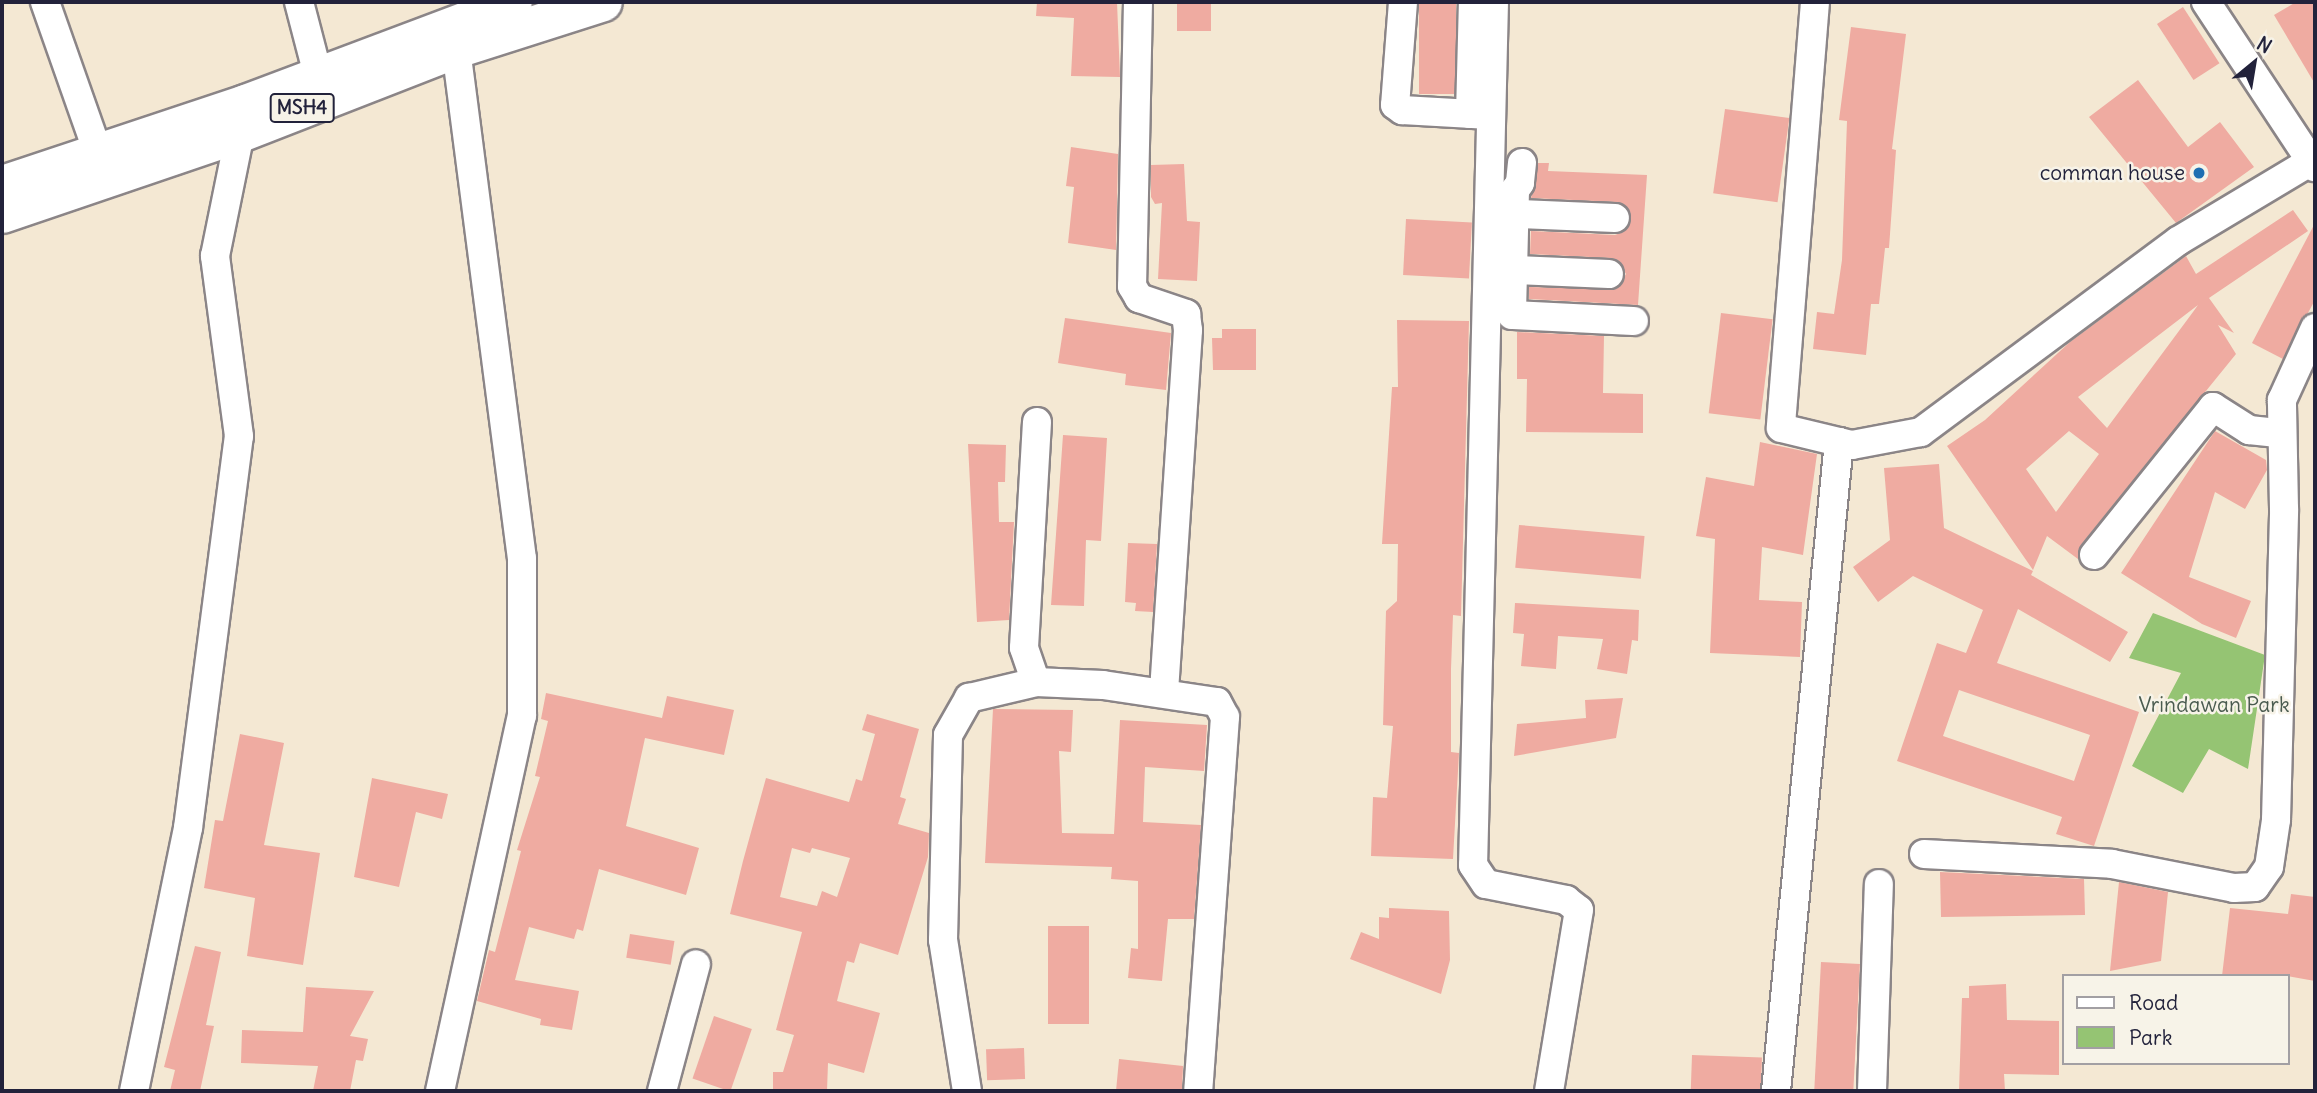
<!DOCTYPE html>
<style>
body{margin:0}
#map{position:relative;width:2317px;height:1093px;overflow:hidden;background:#f4e8d3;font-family:Delius,sans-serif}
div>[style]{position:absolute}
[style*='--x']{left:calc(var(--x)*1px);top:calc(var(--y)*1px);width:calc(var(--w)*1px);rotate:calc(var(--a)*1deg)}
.green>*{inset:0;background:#95c473}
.building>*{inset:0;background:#efaba1;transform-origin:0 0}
.roads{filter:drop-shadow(2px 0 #8b8587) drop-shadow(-2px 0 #8b8587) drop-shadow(0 2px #8b8587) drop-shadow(0 -2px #8b8587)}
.minor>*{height:28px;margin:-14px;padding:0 14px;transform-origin:14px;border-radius:14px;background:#fff}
.major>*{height:37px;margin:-18.5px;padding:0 18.5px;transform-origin:18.5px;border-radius:18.5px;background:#fff}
.dots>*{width:19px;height:19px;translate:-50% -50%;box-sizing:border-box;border:4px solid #f7f3e8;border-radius:50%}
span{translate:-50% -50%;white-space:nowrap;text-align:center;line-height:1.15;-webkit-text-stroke:5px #f7f3e8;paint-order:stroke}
.shield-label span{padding:2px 5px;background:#f7f3e8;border:2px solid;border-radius:5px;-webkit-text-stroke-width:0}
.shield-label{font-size:19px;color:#22223b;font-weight:700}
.poi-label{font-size:21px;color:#22223b}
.right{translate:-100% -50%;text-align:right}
.park-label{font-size:21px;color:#4a5b4f}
.frame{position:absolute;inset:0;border:4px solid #22223b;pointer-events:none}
.legend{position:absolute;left:2062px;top:974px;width:228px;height:91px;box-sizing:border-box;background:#f7f3e8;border:2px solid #a29fa3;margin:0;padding:9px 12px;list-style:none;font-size:21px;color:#22223b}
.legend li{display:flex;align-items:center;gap:14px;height:35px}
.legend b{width:35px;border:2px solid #a29fa3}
.north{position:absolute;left:2219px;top:28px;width:70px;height:70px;-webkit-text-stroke:5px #f7f3e8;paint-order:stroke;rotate:30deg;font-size:19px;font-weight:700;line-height:28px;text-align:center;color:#22223b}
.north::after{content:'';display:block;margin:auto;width:24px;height:32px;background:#22223b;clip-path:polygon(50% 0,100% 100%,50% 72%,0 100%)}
</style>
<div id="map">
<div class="green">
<div style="clip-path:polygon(2153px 613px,2265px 655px,2248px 769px,2209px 749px,2183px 793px,2132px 766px,2181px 673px,2129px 658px)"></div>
</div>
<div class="building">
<div style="clip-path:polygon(1037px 2px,1117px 2px,1120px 77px,1071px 76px,1074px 18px,1036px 16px)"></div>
<div style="left:1177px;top:2px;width:34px;height:29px"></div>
<div style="left:1419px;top:2px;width:37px;height:92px"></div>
<div style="clip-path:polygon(2296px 2px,2315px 2px,2315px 84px,2274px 15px)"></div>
<div style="left:2183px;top:7px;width:67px;height:31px;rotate:57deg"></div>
<div style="clip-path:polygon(1851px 27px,1906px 34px,1892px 149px,1896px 150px,1889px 248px,1885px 248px,1879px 304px,1871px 304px,1866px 355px,1813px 349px,1817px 312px,1834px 314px,1842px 260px,1847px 121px,1839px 120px)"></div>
<div style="clip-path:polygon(2138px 80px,2188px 147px,2220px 122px,2254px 167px,2176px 223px,2089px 117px)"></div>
<div style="left:1725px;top:109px;width:65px;height:85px;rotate:8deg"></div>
<div style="clip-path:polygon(1071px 147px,1118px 154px,1116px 250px,1068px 243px,1074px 187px,1066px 186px)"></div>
<div style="clip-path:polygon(1538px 163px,1549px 163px,1548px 171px,1647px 175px,1638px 305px,1529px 299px,1529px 287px,1616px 289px,1626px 274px,1618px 260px,1610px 258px,1530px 254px,1531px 231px,1615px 235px,1623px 232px,1631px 219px,1629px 210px,1616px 202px,1531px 198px)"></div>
<div style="clip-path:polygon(1184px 164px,1187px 221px,1200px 222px,1197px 281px,1158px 279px,1162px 203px,1155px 204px,1151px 197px,1151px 165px)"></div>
<div style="clip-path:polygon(evenodd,2293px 210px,2308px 231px,2209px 298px,2234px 333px,2218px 325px,2236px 354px,2081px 545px,2078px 559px,2047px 536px,2033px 570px,1947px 446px,1985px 420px,2070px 342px,2186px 256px,2196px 274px,2293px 210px,2198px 305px,2193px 312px,2107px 428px,2078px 397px,2198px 305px,2293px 210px,2069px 431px,2099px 454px,2056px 512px,2026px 469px,2069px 431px)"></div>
<div style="left:1406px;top:219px;width:66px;height:56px;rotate:3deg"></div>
<div style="clip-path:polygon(2315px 223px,2315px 300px,2283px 359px,2252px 343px)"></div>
<div style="left:1721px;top:313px;width:52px;height:101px;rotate:7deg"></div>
<div style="clip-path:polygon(1065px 318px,1171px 333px,1166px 390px,1125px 385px,1126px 374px,1058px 363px)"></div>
<div style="clip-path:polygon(1397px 320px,1469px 321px,1461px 616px,1453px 615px,1451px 669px,1451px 752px,1459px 753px,1453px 859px,1371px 856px,1373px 797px,1387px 798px,1393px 726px,1383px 725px,1386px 611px,1397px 601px,1398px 544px,1382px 544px,1392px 387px,1398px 387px)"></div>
<div style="clip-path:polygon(1222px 329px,1256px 329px,1256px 370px,1213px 370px,1212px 338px,1222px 338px)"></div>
<div style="clip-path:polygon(1517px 332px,1604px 336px,1603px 393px,1643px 394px,1643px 433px,1526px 432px,1527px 379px,1517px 379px)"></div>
<div style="clip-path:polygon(2215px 431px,2266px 460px,2267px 470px,2245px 509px,2215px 492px,2189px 577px,2251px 601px,2236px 638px,2202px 624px,2121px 573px)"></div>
<div style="clip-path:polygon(1063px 435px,1107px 438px,1101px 541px,1086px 540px,1084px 606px,1051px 605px)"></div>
<div style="clip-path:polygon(1760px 442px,1817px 454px,1803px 555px,1762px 547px,1759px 600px,1802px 602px,1800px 657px,1710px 653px,1715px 539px,1696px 536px,1706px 477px,1754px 486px)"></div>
<div style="clip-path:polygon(968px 444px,1006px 445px,1005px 482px,998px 482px,999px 522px,1014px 522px,1009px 620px,977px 622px)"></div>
<div style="clip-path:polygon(evenodd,1939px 464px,1944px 528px,2033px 571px,2031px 575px,2128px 632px,2110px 662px,2018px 609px,1997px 663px,2139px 712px,2094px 846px,2056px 834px,2062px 817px,1897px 761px,1937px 643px,1966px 653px,1983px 610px,1913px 576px,1878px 602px,1853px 567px,1890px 540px,1884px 468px,1939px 464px,1959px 690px,2090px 735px,2074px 781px,1943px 736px,1959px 690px)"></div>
<div style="left:1519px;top:525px;width:126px;height:43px;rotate:5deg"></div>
<div style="clip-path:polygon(1128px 543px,1157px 544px,1153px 612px,1135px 611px,1136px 603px,1125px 602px)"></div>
<div style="clip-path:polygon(1515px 603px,1639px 610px,1638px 641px,1632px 640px,1627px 674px,1597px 669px,1603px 639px,1558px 636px,1556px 669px,1521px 666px,1524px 634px,1513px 633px)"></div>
<div style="clip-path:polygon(546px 693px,662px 718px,667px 696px,734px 710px,724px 755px,645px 738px,626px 826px,699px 848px,686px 895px,599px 869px,583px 931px,577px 929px,574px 939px,529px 927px,515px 980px,579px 991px,572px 1030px,540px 1025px,541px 1019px,477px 1001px,489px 950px,495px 952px,521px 851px,517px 850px,540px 777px,535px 776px,548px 721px,541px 719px)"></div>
<div style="clip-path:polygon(1623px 698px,1616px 738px,1514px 756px,1517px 724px,1586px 718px,1585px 700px)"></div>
<div style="clip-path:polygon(993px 709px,1073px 710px,1071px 752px,1059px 751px,1062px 833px,1114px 834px,1120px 720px,1207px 725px,1204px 771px,1145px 767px,1143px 822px,1201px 825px,1194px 919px,1168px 919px,1162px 981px,1128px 978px,1131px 948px,1138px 949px,1138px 881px,1111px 879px,1112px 867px,985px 863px)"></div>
<div style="clip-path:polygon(evenodd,867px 714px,919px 729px,900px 797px,906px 799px,898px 824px,929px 833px,928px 857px,898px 955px,860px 943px,854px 963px,847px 961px,837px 1001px,880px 1013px,864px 1073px,828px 1063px,827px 1091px,773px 1091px,773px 1072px,783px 1072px,794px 1035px,776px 1030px,802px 932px,730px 914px,743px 861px,766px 778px,849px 802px,856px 779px,862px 781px,875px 734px,862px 730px,867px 714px,792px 848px,810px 853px,812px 848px,850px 858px,837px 897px,822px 891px,817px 906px,780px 897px,792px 848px)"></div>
<div style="clip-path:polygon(240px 734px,284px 743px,264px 845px,320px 853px,303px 965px,247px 956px,255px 898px,204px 888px,215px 820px,223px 821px)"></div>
<div style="clip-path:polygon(372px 778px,448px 794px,442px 819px,416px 812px,399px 887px,354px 877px)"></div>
<div style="clip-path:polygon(1940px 872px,2084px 879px,2085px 915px,1941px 917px)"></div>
<div style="clip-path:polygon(2119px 882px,2168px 892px,2161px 961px,2110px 971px)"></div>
<div style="clip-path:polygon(2291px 894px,2315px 897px,2315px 981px,2287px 976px,2222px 976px,2230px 908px,2288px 914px)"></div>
<div style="clip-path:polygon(1389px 908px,1449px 911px,1450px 960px,1441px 994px,1350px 959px,1361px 932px,1379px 939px,1379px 917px,1389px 918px)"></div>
<div style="left:1048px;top:926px;width:41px;height:98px"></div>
<div style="left:630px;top:934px;width:45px;height:24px;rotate:9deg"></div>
<div style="clip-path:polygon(195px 946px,221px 952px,206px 1025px,214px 1026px,200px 1091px,170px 1091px,175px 1070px,164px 1067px)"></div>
<div style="left:1821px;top:962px;width:39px;height:129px;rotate:3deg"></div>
<div style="clip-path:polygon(2006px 984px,2007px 1020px,2059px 1021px,2059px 1075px,2004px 1074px,2005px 1091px,1959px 1091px,1962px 998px,1969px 998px,1969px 986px)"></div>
<div style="clip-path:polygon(306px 987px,374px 991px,350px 1036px,368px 1039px,363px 1061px,356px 1060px,350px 1091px,313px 1091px,318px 1066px,241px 1063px,242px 1030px,303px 1032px)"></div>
<div style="left:714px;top:1016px;width:40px;height:66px;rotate:19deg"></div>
<div style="left:1024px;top:1048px;width:31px;height:38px;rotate:88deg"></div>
<div style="left:1692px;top:1055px;width:70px;height:36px;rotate:2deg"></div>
<div style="clip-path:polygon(1119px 1059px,1183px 1066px,1182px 1091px,1116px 1091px)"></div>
</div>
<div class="roads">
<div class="minor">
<div style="--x:45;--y:2;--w:157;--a:70.6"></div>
<div style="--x:299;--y:2;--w:95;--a:75.4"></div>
<div style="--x:1138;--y:2;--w:284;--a:91.2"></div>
<div style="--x:1132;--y:286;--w:14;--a:60"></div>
<div style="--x:1139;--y:298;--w:50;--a:18.8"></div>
<div style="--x:1186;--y:314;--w:16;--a:83"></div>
<div style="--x:1188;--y:330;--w:364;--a:93.8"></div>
<div style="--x:1403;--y:2;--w:103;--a:94.4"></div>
<div style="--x:1395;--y:105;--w:9;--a:36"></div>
<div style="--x:1402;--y:110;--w:88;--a:3.3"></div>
<div style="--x:1494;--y:2;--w:863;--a:91.39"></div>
<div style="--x:1473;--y:865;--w:23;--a:56"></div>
<div style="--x:1486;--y:884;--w:82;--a:11.3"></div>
<div style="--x:1566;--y:900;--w:16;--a:38"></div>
<div style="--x:1579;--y:910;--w:183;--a:99.4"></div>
<div style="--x:1815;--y:2;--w:427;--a:94.6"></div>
<div style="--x:1781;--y:428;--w:73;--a:13.5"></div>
<div style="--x:1852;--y:445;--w:70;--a:-10.7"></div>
<div style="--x:1921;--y:432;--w:320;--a:-36.6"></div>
<div style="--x:2178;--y:241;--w:160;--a:-30.9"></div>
<div style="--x:2206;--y:2;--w:198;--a:56.6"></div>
<div style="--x:1470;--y:114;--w:112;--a:-88.5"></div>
<div style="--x:1522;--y:163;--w:20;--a:96"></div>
<div style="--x:1520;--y:183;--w:9;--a:126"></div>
<div style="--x:1515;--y:190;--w:125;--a:91.4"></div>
<div style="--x:1512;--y:315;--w:122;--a:2.8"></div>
<div style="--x:1496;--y:213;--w:119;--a:2.4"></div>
<div style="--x:1493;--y:269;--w:116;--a:2.5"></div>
<div style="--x:1037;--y:422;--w:226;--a:93.3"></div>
<div style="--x:1024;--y:648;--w:36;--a:71"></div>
<div style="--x:1036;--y:682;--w:67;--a:2.6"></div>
<div style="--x:1103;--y:685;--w:115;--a:8.5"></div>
<div style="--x:1217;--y:702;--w:17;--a:62"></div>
<div style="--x:1225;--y:717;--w:375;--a:94.1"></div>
<div style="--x:2094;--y:555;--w:190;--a:-51.2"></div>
<div style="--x:2213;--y:407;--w:43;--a:32.6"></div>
<div style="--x:2249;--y:430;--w:31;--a:6"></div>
<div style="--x:1924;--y:854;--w:188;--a:3"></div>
<div style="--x:2112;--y:864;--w:124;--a:11.1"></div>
<div style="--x:2234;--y:888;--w:21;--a:-3"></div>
<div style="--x:2255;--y:887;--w:24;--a:-55"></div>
<div style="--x:2269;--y:867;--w:48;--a:-81.5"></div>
<div style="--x:2276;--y:820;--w:311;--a:-88.5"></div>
<div style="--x:2284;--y:509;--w:109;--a:-91.1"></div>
<div style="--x:2282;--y:400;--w:79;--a:-65.4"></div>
<div style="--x:134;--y:1091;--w:268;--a:-78.4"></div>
<div style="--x:188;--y:828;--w:395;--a:-82.6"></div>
<div style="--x:239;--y:436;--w:182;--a:-97.6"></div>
<div style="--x:215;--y:256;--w:126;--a:-78.5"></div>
<div style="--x:440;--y:1091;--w:384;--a:-77.7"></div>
<div style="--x:522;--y:716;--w:157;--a:-90"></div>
<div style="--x:522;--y:559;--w:514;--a:-97.37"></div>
<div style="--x:662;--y:1091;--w:131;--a:-75"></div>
<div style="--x:967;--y:1091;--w:153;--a:-99"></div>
<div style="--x:943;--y:940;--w:205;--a:-88.6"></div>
<div style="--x:948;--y:735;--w:43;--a:-60.4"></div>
<div style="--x:969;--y:698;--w:69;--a:-13.4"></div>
<div style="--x:1776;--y:1091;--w:652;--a:-84.46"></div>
<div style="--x:1872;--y:1091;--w:207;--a:-88.1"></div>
</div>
<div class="major">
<div style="--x:2;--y:184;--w:256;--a:-18.4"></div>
<div style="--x:245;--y:103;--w:286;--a:-20.6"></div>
<div style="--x:2;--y:214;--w:251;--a:-18.8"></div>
<div style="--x:240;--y:133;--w:232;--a:-21.3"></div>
<div style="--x:456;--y:49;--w:154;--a:-17.7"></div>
</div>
</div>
<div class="dots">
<div style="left:2199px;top:173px;background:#1f6fb2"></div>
</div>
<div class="shield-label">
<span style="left:302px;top:108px">MSH4</span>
</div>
<div class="poi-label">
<span class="right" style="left:2185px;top:173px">comman house</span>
</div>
<div class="park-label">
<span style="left:2214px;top:705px">Vrindawan Park</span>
</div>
<div class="frame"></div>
<ul class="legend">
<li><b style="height:9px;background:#fff"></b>Road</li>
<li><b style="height:19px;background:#95c473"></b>Park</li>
</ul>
<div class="north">N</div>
</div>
